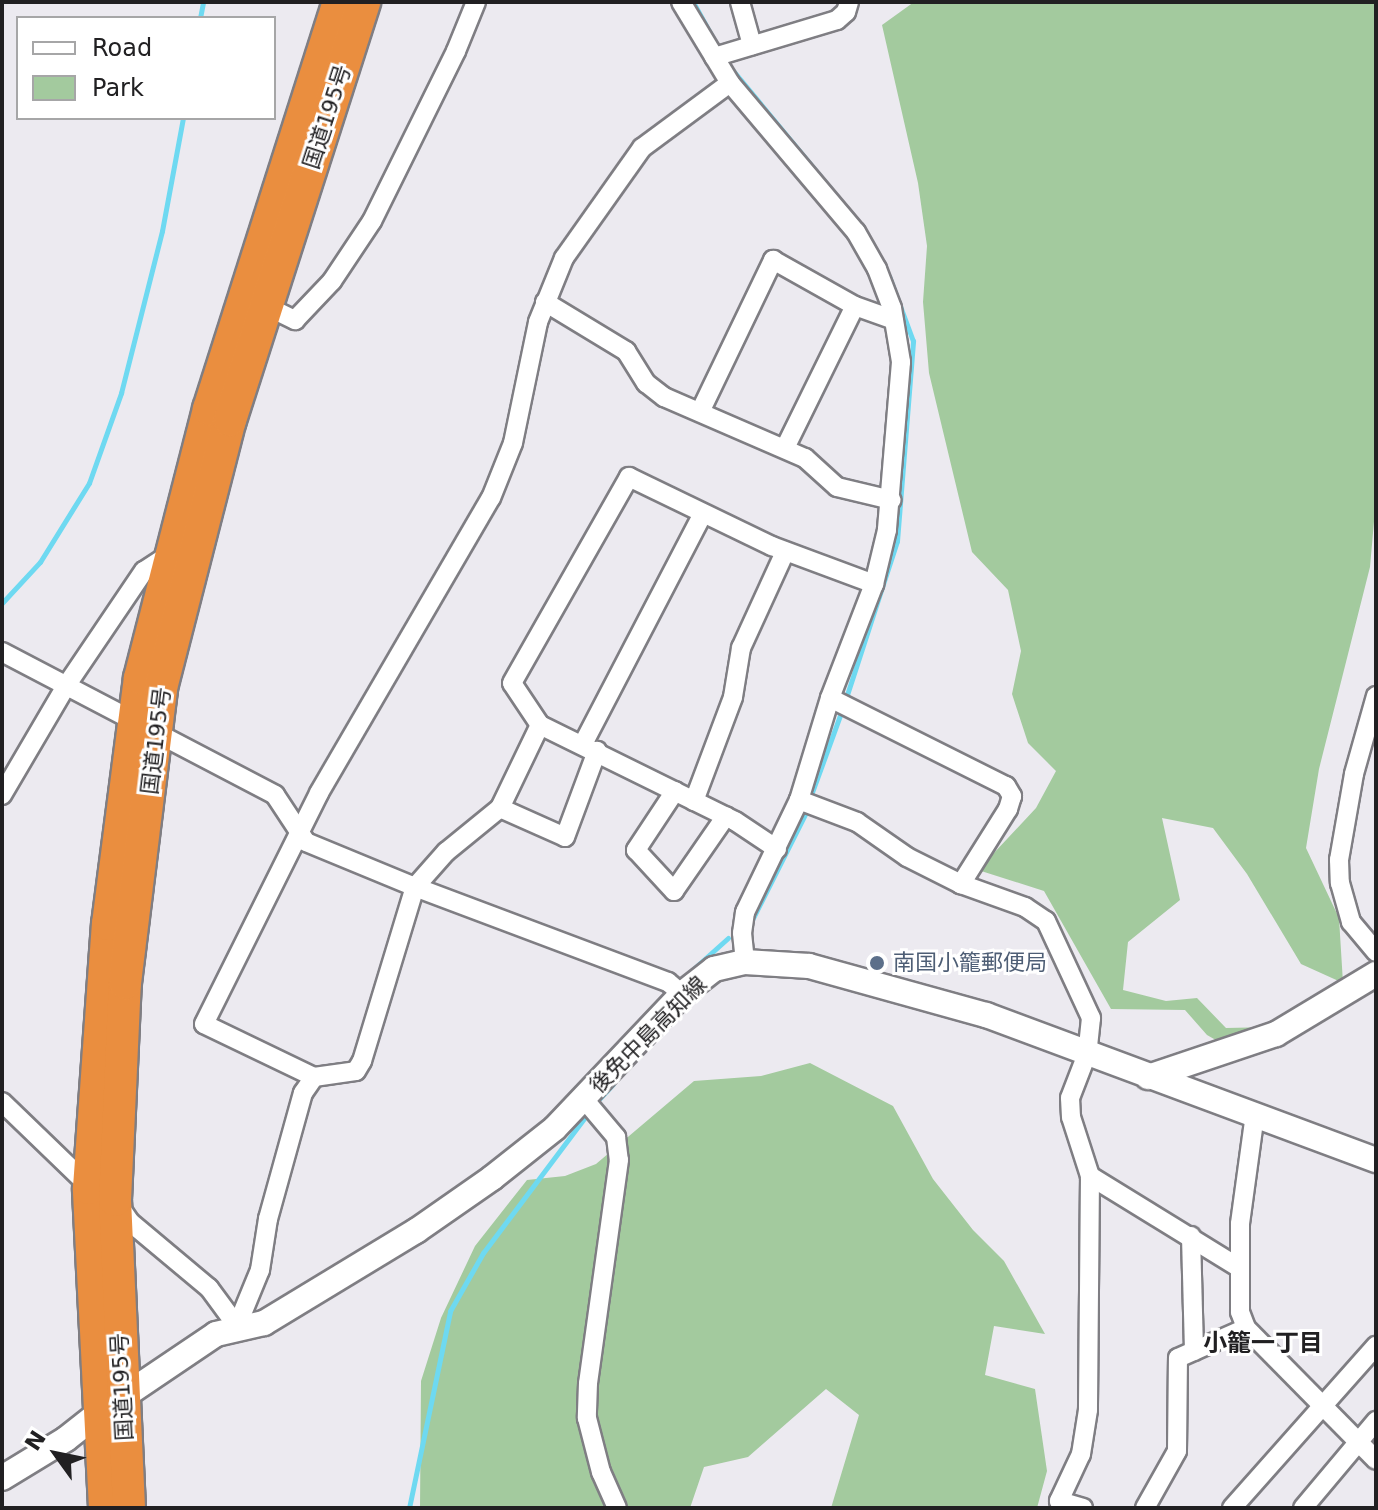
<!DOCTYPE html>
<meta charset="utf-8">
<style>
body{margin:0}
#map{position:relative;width:1378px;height:1510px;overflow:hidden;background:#eceaf0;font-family:"DejaVu Sans","Noto Sans JP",sans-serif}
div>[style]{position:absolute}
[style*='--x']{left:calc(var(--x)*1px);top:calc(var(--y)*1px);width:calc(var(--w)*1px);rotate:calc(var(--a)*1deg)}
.green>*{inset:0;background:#a3ca9e}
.stream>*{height:5px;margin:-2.5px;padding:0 2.5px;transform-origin:2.5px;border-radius:2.5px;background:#6ed9f1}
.roads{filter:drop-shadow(2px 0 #7f7e83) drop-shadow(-2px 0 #7f7e83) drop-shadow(0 2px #7f7e83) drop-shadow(0 -2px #7f7e83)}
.street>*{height:18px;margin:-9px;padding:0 9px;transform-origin:9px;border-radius:9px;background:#fff}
.secondary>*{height:24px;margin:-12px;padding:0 12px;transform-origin:12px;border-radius:12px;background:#fff}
.highway>*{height:32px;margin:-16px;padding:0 16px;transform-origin:16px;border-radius:16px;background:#ea8e3f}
.dots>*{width:22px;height:22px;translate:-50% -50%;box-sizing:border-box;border:4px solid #fff;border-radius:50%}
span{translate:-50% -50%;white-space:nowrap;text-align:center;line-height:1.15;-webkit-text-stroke:6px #fff;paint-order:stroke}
.street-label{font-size:22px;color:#212022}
.service-label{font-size:22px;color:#4e5e75}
.left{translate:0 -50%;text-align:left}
.neighbourhood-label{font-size:24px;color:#212022;font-weight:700}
.frame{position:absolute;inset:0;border:4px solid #212022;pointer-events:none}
.legend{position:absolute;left:16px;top:16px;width:260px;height:104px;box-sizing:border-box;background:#fff;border:2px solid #a6a6a7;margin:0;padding:10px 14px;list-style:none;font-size:24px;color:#212022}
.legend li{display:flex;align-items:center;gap:16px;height:40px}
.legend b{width:40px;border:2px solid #a6a6a7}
.north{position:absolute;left:16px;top:1414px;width:80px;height:80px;-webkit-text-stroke:6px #fff;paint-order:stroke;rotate:303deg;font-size:22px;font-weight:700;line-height:32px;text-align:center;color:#212022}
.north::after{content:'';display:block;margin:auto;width:28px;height:36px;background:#212022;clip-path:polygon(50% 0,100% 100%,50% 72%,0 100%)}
</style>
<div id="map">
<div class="green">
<div style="clip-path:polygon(914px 2px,1376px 2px,1376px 499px,1370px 567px,1319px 769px,1306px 848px,1339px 918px,1343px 983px,1301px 964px,1247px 874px,1213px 828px,1162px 818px,1180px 900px,1128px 942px,1123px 990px,1166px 1001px,1197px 998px,1226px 1028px,1277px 1027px,1221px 1043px,1207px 1035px,1185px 1010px,1111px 1009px,1044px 891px,978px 870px,1036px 808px,1056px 771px,1028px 743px,1012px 694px,1021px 651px,1008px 590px,972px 552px,929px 373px,923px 302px,927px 246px,918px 183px,882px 25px)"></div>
<div style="clip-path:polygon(810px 1063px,893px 1106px,933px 1179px,973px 1230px,1004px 1261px,1045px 1334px,994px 1326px,985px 1375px,1035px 1389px,1047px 1471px,1037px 1508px,831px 1508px,859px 1415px,826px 1389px,748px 1457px,704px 1467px,690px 1508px,420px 1508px,421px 1381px,441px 1318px,475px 1246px,527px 1180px,565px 1176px,596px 1164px,694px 1081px,761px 1076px)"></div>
</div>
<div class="stream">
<div style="--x:693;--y:2;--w:43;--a:61.1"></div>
<div style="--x:200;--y:18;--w:16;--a:-79"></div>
<div style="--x:730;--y:67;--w:182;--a:50.4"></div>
<div style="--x:2;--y:603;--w:56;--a:-47.2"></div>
<div style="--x:40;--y:562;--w:93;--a:-58.2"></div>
<div style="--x:89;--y:483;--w:96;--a:-70.4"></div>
<div style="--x:121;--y:393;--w:167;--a:-75.8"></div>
<div style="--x:162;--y:231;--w:115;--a:-79.5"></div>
<div style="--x:845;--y:701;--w:168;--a:-72"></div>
<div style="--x:897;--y:541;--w:201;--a:-85.4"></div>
<div style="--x:913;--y:341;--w:69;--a:-110.3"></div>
<div style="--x:811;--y:795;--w:90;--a:-70"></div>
<div style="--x:751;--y:922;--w:123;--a:-63.4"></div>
<div style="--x:681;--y:980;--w:63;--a:-41.8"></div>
<div style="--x:600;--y:1098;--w:19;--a:-47"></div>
<div style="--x:409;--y:1508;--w:201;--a:-78.2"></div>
<div style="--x:450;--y:1311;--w:67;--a:-60.4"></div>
<div style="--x:483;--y:1253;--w:175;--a:-53.1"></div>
</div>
<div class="roads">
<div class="street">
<div style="--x:681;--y:2;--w:95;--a:58.8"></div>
<div style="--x:730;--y:83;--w:195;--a:49.8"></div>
<div style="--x:856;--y:232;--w:43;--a:60.4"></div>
<div style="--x:877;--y:269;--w:42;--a:69"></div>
<div style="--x:892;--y:308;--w:55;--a:80.5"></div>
<div style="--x:901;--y:362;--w:169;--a:94.8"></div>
<div style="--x:887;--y:530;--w:56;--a:103.5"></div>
<div style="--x:874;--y:584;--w:122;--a:111.1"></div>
<div style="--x:830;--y:698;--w:107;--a:106.9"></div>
<div style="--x:799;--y:800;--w:124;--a:115.7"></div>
<div style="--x:745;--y:912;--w:21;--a:98"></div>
<div style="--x:742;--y:933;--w:29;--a:84"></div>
<div style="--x:740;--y:2;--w:45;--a:74.4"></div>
<div style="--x:714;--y:57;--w:128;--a:-16.7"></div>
<div style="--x:837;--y:20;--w:12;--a:-42"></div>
<div style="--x:846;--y:12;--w:10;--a:-73"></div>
<div style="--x:545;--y:302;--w:95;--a:31.2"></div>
<div style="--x:626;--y:351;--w:38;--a:58"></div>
<div style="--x:646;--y:383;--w:23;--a:38"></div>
<div style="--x:664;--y:397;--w:154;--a:23.4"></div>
<div style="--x:805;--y:458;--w:43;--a:42.2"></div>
<div style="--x:837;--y:487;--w:56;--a:13.5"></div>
<div style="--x:262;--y:304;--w:37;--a:26"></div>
<div style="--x:295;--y:320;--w:54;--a:-46.5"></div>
<div style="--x:332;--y:281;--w:72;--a:-56.3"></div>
<div style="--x:372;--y:221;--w:190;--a:-63.7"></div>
<div style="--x:456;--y:51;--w:53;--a:-67.8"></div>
<div style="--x:700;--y:412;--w:169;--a:-64.3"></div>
<div style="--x:773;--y:260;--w:94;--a:29.3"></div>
<div style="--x:855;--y:306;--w:41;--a:19.7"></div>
<div style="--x:785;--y:448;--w:158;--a:-63.8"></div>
<div style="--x:2;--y:652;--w:308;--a:27.6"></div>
<div style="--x:275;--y:795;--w:56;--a:56.6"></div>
<div style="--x:306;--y:842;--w:118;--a:22.4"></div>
<div style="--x:415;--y:887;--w:270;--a:20.6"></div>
<div style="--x:668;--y:982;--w:18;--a:41"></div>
<div style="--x:1376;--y:696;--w:81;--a:105.8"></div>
<div style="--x:1354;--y:774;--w:87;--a:99.9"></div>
<div style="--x:1339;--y:860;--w:23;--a:88"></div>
<div style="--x:1340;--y:883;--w:41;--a:74.2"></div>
<div style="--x:1351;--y:922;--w:39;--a:50"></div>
<div style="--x:830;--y:698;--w:197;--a:26.6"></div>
<div style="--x:1006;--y:786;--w:12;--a:59"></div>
<div style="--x:1012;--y:796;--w:14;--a:107"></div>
<div style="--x:1008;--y:809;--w:89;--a:122.1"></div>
<div style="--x:583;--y:744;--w:260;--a:-62.5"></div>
<div style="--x:675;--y:791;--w:71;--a:123.5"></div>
<div style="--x:636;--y:850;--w:56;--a:47.2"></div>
<div style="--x:674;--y:891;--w:91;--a:-55.3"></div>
<div style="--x:2;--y:795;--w:126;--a:-59.6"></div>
<div style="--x:66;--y:686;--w:139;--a:-55.9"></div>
<div style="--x:144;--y:571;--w:30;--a:-33"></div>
<div style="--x:799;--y:800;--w:62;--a:20.8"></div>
<div style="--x:857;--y:822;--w:61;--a:35"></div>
<div style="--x:907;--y:857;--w:60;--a:26.6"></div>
<div style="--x:961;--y:884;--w:68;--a:19.8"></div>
<div style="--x:1025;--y:907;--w:25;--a:34"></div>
<div style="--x:1046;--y:921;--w:107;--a:65.1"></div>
<div style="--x:1091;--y:1018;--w:36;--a:96"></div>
<div style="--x:1087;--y:1054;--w:47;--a:111.1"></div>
<div style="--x:1070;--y:1098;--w:19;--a:87"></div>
<div style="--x:1071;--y:1117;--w:62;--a:72.1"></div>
<div style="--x:1090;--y:1176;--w:234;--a:90.5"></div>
<div style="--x:1088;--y:1410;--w:45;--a:99"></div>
<div style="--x:1081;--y:1454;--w:52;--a:115.1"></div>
<div style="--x:1059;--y:1501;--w:25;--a:16"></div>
<div style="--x:694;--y:801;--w:111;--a:-69.4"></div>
<div style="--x:733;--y:697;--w:50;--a:-80.7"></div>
<div style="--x:741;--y:648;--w:106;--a:-65.4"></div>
<div style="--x:500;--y:808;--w:71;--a:24"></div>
<div style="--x:565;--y:837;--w:92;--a:-69.6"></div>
<div style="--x:777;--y:849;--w:50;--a:-146.3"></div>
<div style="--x:735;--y:821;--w:217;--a:-153.8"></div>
<div style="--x:540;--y:725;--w:50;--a:-123.7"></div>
<div style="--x:512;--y:683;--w:237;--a:-60.4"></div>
<div style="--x:629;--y:477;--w:159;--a:25.8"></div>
<div style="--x:772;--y:546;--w:109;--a:20.4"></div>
<div style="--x:314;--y:1077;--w:122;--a:-154.3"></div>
<div style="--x:204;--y:1024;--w:258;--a:-63.5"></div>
<div style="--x:319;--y:793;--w:341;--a:-59.8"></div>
<div style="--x:491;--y:498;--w:59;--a:-68.2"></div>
<div style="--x:513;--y:443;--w:124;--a:-78.3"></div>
<div style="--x:538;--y:322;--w:69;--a:-67.9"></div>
<div style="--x:564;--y:258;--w:135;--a:-54.7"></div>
<div style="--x:642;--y:148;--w:109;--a:-36.5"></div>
<div style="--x:584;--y:1099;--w:50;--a:49.9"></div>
<div style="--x:616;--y:1137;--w:23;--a:83"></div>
<div style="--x:619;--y:1160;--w:225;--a:97.9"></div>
<div style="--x:588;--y:1383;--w:35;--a:92"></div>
<div style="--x:587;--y:1418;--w:56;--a:75.5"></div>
<div style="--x:601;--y:1472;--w:39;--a:66"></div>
<div style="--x:2;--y:1102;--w:125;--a:44"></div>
<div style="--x:1255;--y:1114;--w:111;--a:97.8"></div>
<div style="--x:1240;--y:1224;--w:88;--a:90"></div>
<div style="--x:1240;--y:1312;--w:17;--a:69"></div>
<div style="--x:1246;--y:1328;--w:185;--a:45.4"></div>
<div style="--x:1090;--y:1176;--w:174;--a:31.6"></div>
<div style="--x:120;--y:1207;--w:18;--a:56"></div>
<div style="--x:130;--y:1222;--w:103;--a:39.9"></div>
<div style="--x:209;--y:1288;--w:47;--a:53.6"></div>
<div style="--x:1191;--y:1236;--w:115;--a:88.5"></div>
<div style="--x:237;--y:1326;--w:61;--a:-67.7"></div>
<div style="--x:260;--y:1270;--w:52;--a:-81.1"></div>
<div style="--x:268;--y:1219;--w:131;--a:-74.5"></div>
<div style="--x:303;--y:1093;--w:19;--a:-55"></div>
<div style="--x:314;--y:1077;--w:42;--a:-8.1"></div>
<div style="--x:356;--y:1071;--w:12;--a:-59"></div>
<div style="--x:362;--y:1061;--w:182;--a:-73.1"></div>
<div style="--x:415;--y:887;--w:47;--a:-48.5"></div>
<div style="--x:446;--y:852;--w:70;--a:-39.2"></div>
<div style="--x:500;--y:808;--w:92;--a:-64.3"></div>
<div style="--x:1145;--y:1508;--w:65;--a:-60.7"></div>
<div style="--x:1177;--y:1451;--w:93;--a:-89.4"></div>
<div style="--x:1178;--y:1358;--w:74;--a:-23.8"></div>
<div style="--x:1232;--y:1508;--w:217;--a:-48.4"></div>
<div style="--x:1303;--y:1508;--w:114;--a:-50"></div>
</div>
<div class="secondary">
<div style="--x:1148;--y:1077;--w:135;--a:-18.6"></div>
<div style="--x:1276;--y:1034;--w:117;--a:-31"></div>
<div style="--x:2;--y:1478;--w:75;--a:-31.4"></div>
<div style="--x:66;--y:1439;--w:42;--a:-38.2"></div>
<div style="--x:99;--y:1413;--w:141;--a:-34"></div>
<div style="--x:216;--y:1334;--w:49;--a:-12.9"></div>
<div style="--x:264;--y:1323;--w:178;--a:-31.2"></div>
<div style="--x:416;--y:1231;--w:93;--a:-34.9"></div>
<div style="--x:492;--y:1178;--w:80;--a:-38.4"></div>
<div style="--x:555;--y:1128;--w:185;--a:-46.5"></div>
<div style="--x:682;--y:994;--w:41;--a:-38"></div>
<div style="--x:714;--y:969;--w:32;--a:-13"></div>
<div style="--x:745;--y:962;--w:64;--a:3.6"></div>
<div style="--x:809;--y:966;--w:184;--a:15.5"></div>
<div style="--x:986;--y:1015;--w:416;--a:20.4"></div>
</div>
<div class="highway">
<div style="--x:105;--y:1508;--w:320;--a:-92.9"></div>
<div style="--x:89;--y:1188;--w:265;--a:-85.9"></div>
<div style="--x:108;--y:924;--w:248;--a:-82.6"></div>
<div style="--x:140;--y:678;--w:278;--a:-75.6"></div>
<div style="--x:209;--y:409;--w:427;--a:-72.3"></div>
<div style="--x:129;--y:1508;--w:308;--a:-92.6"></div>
<div style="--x:115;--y:1200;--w:217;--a:-87.4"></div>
<div style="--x:125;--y:983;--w:297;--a:-83"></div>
<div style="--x:161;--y:688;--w:277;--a:-75.6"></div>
<div style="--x:230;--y:420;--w:439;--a:-72.2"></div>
</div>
</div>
<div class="dots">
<div style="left:877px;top:963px;background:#5c6f8a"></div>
</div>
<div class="street-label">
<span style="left:327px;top:117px;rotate:-72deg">国道195号</span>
<span style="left:156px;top:741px;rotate:-83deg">国道195号</span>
<span style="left:648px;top:1035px;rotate:-45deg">後免中島高知線</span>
<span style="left:122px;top:1387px;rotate:-93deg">国道195号</span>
</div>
<div class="service-label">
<span class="left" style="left:893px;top:963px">南国小籠郵便局</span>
</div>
<div class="neighbourhood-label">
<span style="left:1263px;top:1344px">小籠一丁目</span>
</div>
<div class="frame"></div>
<ul class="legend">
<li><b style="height:10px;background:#fff"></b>Road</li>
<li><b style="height:22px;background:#a3ca9e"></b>Park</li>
</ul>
<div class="north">N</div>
</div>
